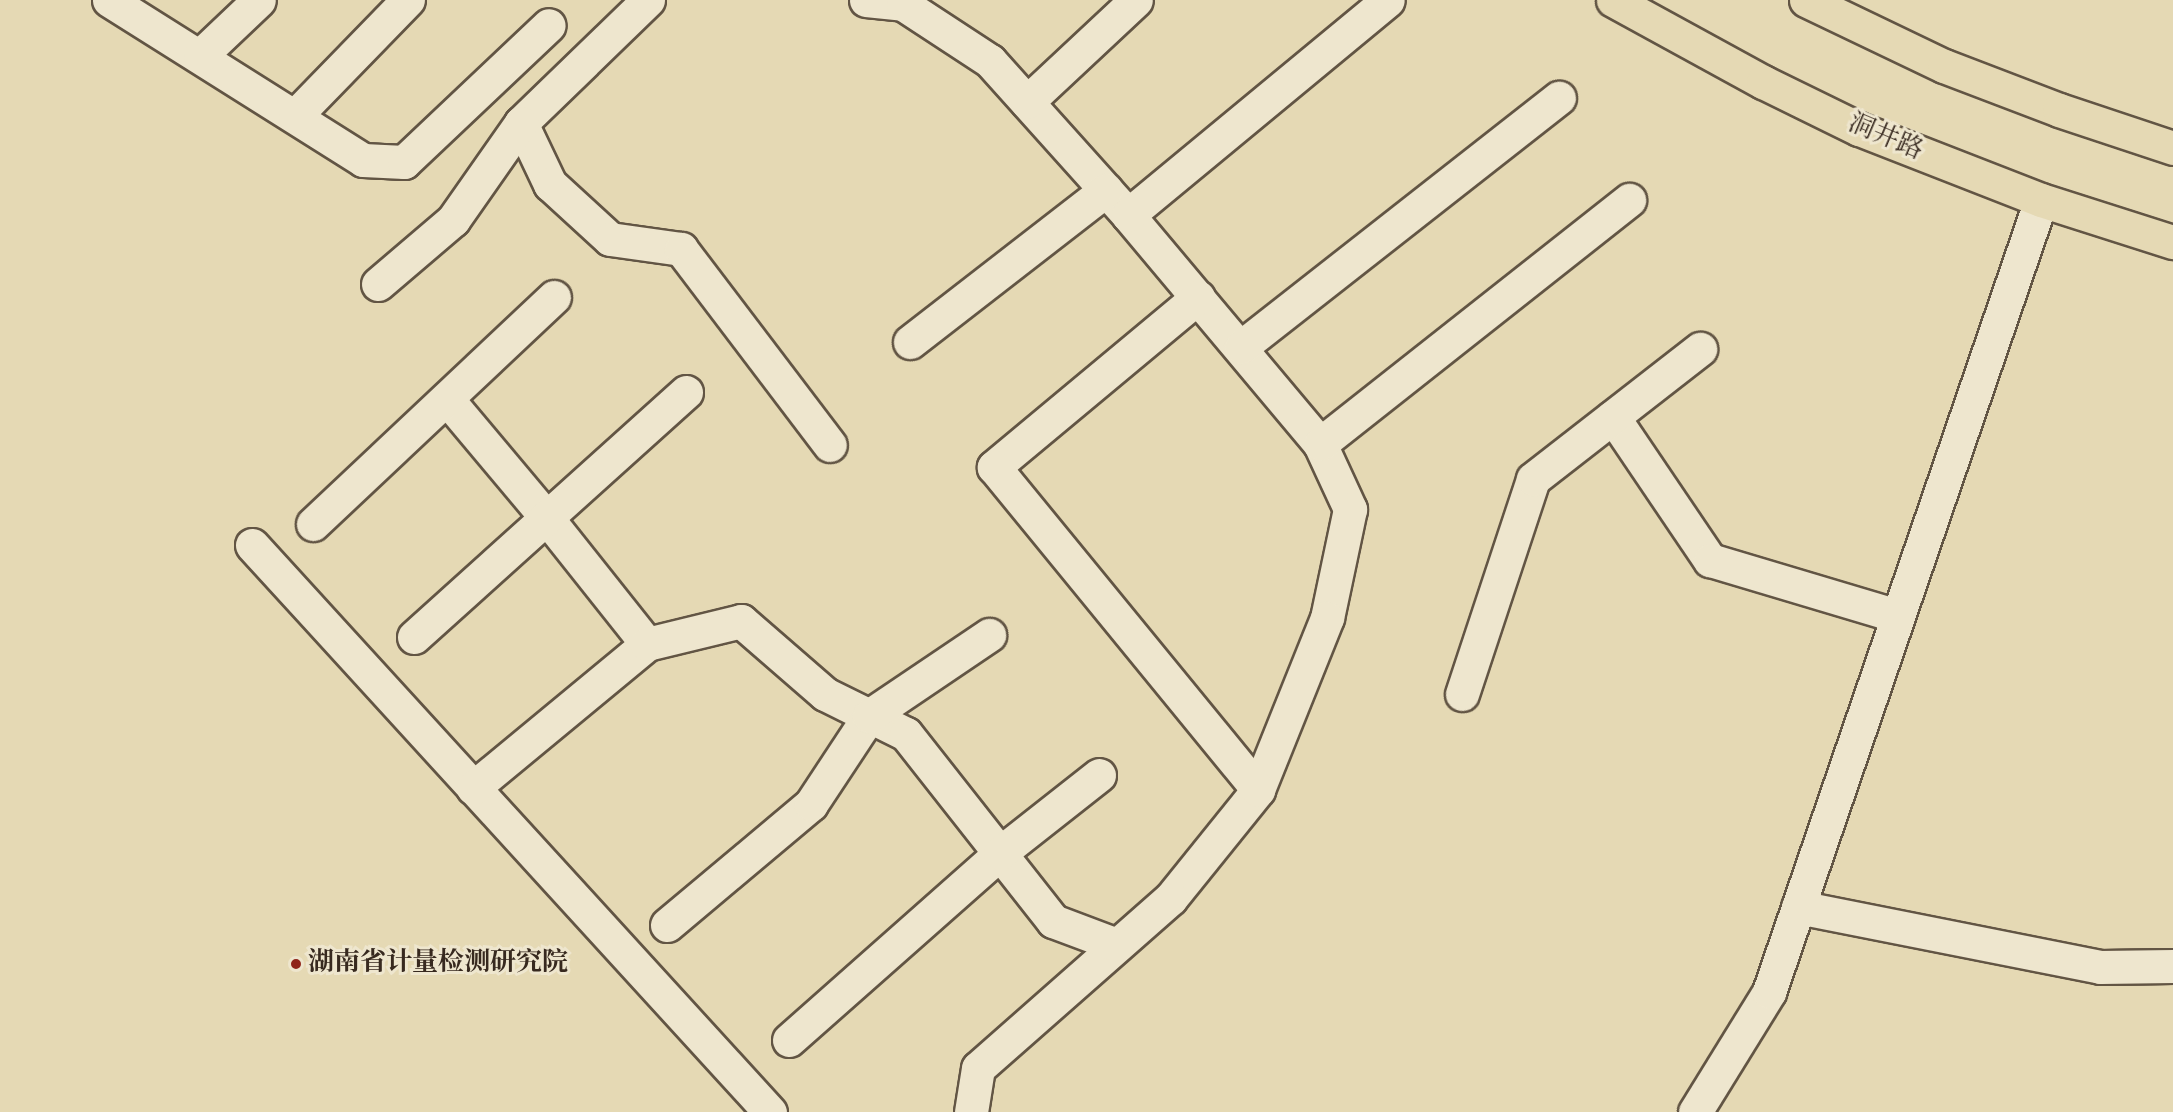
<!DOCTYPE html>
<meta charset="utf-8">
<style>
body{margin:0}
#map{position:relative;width:2173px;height:1112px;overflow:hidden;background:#e5d9b4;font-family:"Sorts Mill Goudy","Noto Serif SC",serif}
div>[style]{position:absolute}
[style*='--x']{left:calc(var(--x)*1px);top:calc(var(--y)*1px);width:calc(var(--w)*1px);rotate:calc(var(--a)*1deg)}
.roads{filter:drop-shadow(2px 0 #625544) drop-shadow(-2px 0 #625544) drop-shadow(0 2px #625544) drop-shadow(0 -2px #625544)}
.minor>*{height:33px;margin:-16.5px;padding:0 16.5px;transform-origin:16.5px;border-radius:16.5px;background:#eee6ce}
.primary>*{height:33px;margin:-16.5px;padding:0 16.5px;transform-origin:16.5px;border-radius:16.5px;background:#e5d9b4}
.dots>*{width:16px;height:16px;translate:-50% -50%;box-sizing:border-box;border:3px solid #eee6ce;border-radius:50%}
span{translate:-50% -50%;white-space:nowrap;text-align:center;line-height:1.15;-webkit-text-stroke:6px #eee6ce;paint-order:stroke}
.street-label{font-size:26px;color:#37291f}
.poi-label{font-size:26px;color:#37291f;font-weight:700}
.left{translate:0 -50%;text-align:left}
</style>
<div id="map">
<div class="roads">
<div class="minor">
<div style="--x:109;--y:0;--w:300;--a:32.2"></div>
<div style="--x:363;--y:160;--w:41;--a:2.8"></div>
<div style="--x:404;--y:162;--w:199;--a:-43.4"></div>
<div style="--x:648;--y:0;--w:177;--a:135.9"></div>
<div style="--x:521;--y:123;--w:68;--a:64.6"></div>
<div style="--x:550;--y:184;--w:81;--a:42.5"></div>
<div style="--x:610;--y:239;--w:72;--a:8"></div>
<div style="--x:681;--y:249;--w:246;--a:52.8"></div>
<div style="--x:866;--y:0;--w:37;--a:6"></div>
<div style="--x:903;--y:4;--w:104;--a:33.2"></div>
<div style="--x:990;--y:61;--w:207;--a:48.1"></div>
<div style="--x:1128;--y:215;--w:299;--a:50"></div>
<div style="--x:1320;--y:444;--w:72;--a:65.2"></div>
<div style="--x:1350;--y:509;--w:111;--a:101.9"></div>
<div style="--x:1327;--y:618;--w:185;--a:111.9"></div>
<div style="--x:1258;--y:790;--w:139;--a:128.9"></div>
<div style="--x:1171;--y:898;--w:257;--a:138.6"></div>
<div style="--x:978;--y:1068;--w:45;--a:99"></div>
<div style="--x:200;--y:56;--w:81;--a:-43.5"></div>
<div style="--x:1027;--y:102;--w:149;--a:-43.1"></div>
<div style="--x:295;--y:116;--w:162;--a:-45.8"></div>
<div style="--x:1128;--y:215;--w:337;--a:-39.6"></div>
<div style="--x:378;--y:284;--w:99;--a:-40.5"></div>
<div style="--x:453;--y:220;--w:118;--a:-55"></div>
<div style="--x:1198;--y:297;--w:266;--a:140.2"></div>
<div style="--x:994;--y:467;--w:417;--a:50.7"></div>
<div style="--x:910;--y:342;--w:248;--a:-37.8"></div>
<div style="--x:1241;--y:347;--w:404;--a:-38.1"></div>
<div style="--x:447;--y:399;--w:154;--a:50"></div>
<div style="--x:546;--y:517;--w:162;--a:51.5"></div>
<div style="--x:1613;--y:417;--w:173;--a:55.9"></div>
<div style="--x:1710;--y:560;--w:196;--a:16.6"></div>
<div style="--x:1320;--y:444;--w:394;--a:-38.3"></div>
<div style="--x:313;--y:524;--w:331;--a:-43.3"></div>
<div style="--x:252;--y:545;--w:768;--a:47.59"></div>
<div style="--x:414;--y:637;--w:366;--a:-42"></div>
<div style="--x:1462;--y:694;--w:226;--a:-71.7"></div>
<div style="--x:1533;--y:479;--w:212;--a:-37.9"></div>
<div style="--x:473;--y:788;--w:226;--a:-39.6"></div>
<div style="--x:647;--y:644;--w:97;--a:-13.7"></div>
<div style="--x:741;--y:621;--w:111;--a:41"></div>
<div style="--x:825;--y:694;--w:90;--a:26.3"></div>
<div style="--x:906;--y:734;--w:238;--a:51.8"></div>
<div style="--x:1053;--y:921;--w:68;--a:20.6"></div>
<div style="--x:1798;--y:907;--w:308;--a:11.2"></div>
<div style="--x:2100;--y:967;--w:73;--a:-0.8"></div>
<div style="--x:667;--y:925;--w:188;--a:-40"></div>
<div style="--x:811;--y:804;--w:105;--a:-56.6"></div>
<div style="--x:869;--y:716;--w:145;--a:-34"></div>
<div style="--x:789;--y:1040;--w:282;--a:-41.5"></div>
<div style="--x:1000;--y:853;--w:126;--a:-38.2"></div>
<div style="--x:1695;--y:1112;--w:141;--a:-58.3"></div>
<div style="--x:1769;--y:992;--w:837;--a:-71.05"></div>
</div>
<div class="primary">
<div style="--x:1613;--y:0;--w:171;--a:28.7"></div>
<div style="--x:1763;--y:82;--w:107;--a:26.1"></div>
<div style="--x:1859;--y:129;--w:195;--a:21.3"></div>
<div style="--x:2041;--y:200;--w:139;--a:17.7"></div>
<div style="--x:1806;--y:0;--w:153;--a:25.6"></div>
<div style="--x:1944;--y:66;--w:123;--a:20.9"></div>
<div style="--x:2059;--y:110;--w:120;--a:18.4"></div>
</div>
</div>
<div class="dots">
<div style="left:296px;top:964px;background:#8f2418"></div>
</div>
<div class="street-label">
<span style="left:1885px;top:138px;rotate:23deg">洞井路</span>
</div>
<div class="poi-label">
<span class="left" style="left:308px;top:964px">湖南省计量检测研究院</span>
</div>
</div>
